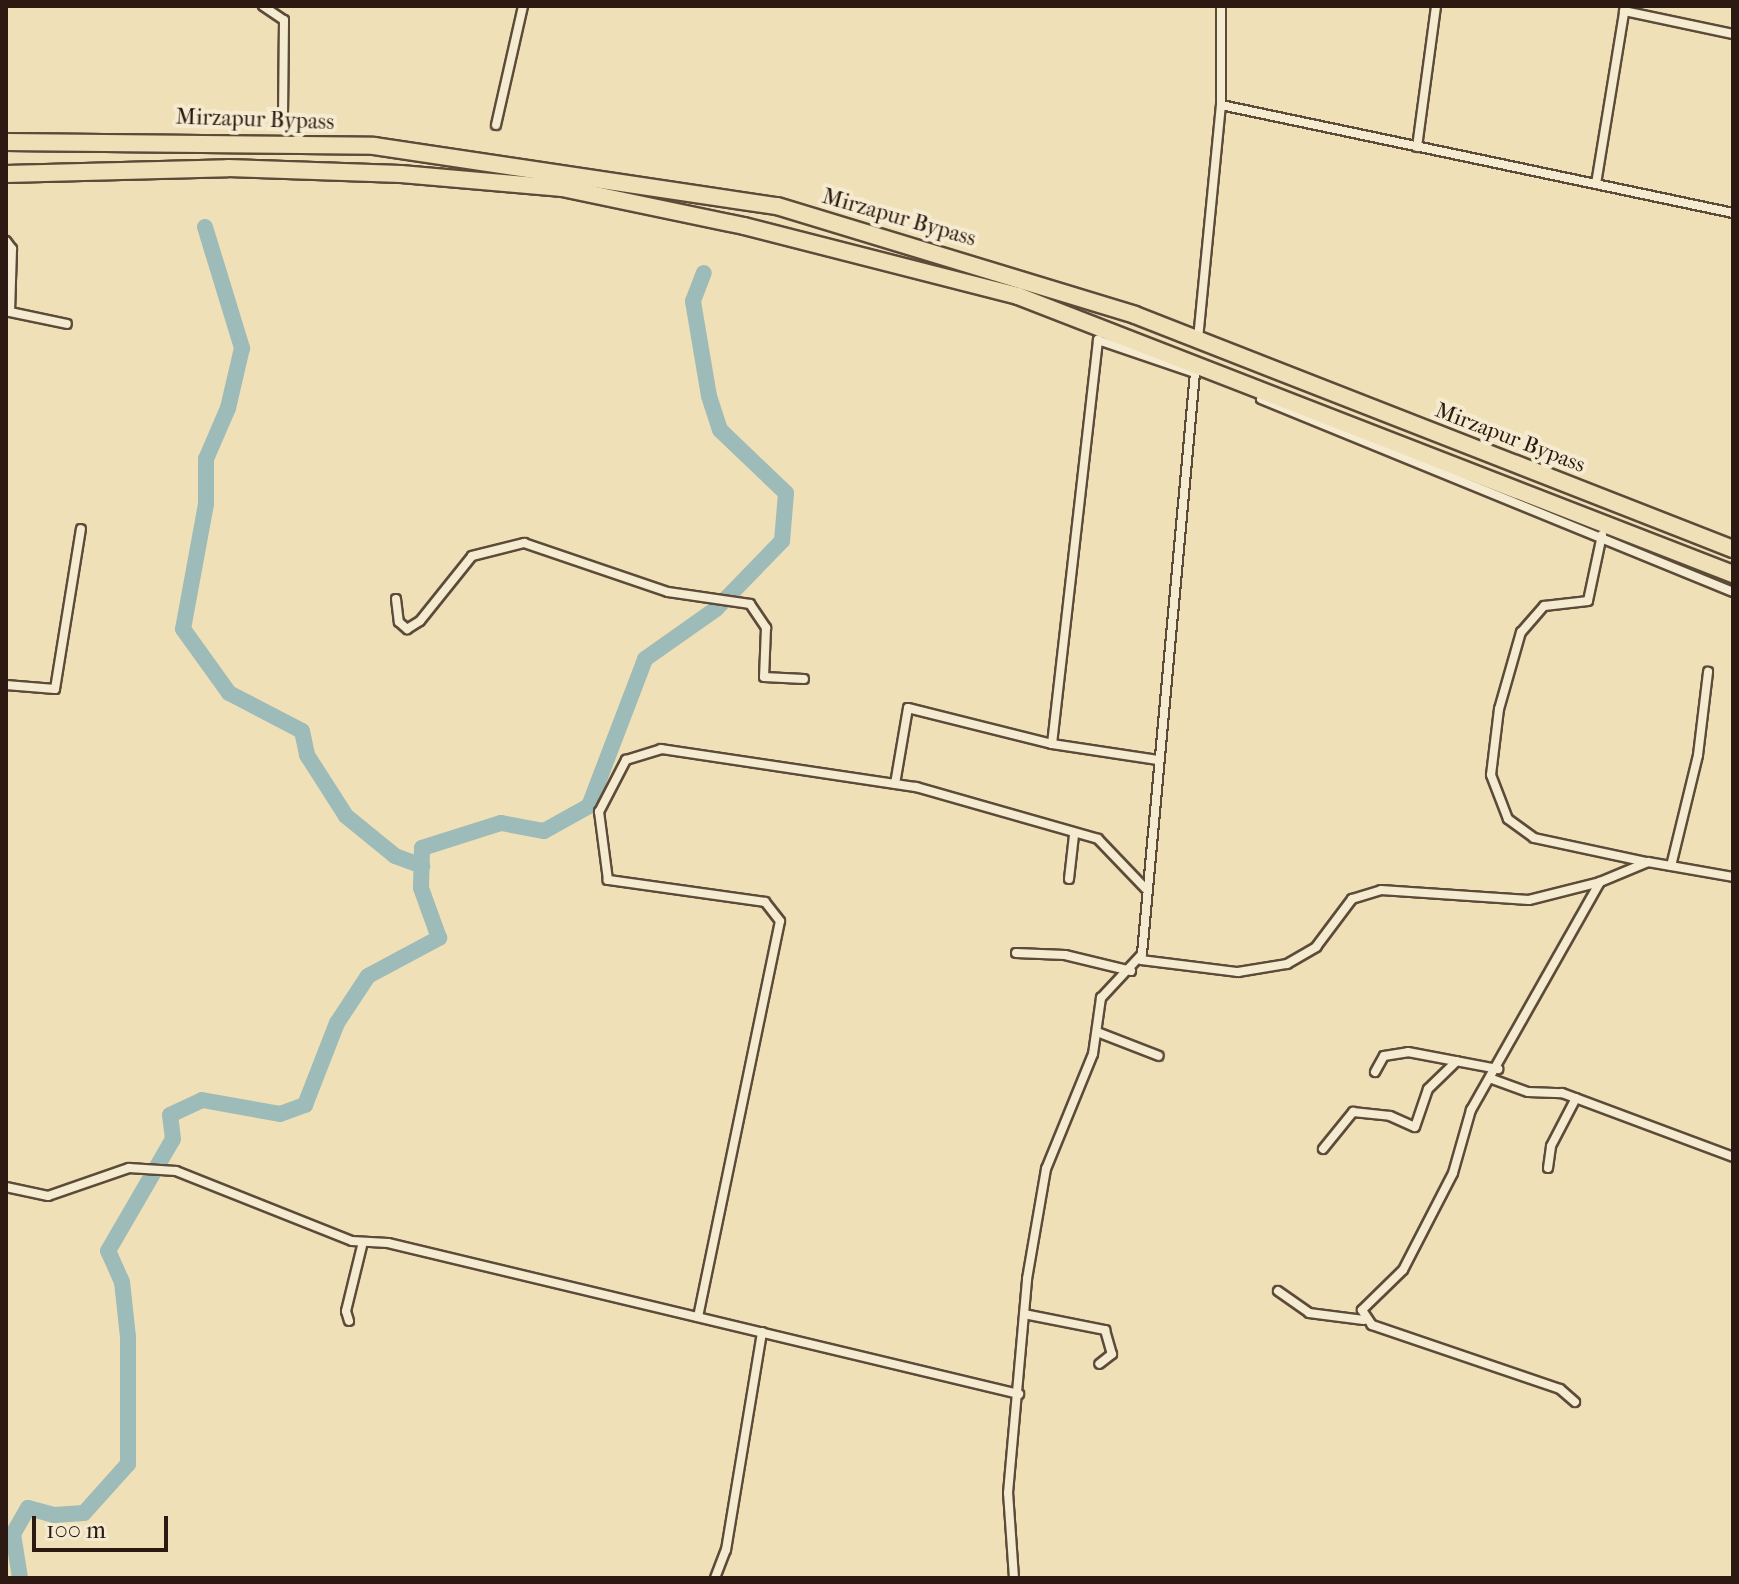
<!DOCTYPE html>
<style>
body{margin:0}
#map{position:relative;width:1739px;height:1584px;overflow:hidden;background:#efe0b7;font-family:"IM FELL French Canon",serif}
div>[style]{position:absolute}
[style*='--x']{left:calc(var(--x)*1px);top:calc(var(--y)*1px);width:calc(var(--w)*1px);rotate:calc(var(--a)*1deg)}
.river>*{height:16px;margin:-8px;padding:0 8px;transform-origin:8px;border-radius:8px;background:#9dbbb8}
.roads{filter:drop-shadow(2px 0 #5d4b3a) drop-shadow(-2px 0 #5d4b3a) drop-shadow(0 2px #5d4b3a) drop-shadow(0 -2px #5d4b3a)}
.street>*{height:8px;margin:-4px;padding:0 4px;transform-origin:4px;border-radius:4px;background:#f5ebd0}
.highway>*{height:16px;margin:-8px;padding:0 8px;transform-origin:8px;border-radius:8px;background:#efe0b7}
span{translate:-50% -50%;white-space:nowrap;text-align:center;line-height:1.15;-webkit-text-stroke:8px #f5ebd0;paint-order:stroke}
.street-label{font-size:22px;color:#2c1911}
.frame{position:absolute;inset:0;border:8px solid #2c1911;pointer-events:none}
.scale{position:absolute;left:32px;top:1516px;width:136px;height:36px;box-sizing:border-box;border:4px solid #2c1911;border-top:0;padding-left:10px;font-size:24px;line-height:28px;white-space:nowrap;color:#2c1911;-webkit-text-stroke:6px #f5ebd0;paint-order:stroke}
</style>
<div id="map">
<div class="river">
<div style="--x:205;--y:227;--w:127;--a:73"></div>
<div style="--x:242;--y:348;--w:62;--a:103.1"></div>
<div style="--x:228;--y:408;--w:56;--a:113.3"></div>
<div style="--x:206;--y:459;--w:45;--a:90"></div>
<div style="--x:206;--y:504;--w:127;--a:100.4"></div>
<div style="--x:183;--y:629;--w:79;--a:54.3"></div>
<div style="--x:229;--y:693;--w:82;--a:27.5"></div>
<div style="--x:302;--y:731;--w:25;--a:78"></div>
<div style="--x:307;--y:755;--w:72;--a:57.4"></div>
<div style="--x:346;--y:816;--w:63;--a:39.2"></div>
<div style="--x:395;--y:856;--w:29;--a:20"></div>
<div style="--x:20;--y:1578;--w:45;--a:-99"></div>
<div style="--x:13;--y:1534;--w:30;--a:-60"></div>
<div style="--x:28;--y:1508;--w:27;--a:15"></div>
<div style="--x:54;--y:1515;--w:30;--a:-4"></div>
<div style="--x:84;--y:1513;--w:66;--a:-48.1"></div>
<div style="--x:128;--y:1464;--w:127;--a:-90"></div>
<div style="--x:128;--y:1337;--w:55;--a:-96.2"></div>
<div style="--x:122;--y:1282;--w:34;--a:-114"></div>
<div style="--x:108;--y:1251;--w:129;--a:-59.9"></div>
<div style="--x:173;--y:1139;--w:24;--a:-97"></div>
<div style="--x:170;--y:1115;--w:35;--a:-25"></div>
<div style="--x:202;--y:1100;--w:79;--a:10.2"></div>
<div style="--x:280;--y:1114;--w:27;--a:-20"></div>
<div style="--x:305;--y:1105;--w:88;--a:-68.7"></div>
<div style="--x:337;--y:1023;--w:56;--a:-56.6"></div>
<div style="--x:368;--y:976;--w:81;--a:-28.2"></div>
<div style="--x:439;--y:938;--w:53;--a:-109.8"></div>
<div style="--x:421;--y:888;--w:40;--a:-88.6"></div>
<div style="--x:422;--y:848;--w:83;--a:-17.6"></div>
<div style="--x:501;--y:823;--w:44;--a:10.5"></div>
<div style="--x:544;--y:831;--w:51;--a:-29.1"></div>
<div style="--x:589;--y:806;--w:157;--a:-69.1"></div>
<div style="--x:645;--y:659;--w:87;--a:-35.2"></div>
<div style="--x:716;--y:609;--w:95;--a:-45.9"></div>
<div style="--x:782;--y:541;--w:48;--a:-85.2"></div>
<div style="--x:786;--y:493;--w:91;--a:-136.3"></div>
<div style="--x:720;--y:430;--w:36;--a:-108"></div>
<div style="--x:709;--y:396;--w:96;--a:-99.6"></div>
<div style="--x:693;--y:301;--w:30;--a:-69"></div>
</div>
<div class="roads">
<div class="street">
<div style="--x:263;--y:6;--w:25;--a:34"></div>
<div style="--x:284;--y:20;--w:91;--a:90.6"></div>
<div style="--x:1624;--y:11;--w:111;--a:11.9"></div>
<div style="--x:1221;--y:105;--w:523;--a:11.91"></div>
<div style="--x:496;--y:125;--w:122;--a:-77.2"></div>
<div style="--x:1417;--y:147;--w:142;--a:-82.3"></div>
<div style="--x:1596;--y:184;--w:180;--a:-80.7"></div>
<div style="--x:6;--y:241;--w:10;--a:53"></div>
<div style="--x:12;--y:249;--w:63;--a:91.8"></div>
<div style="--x:10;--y:312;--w:58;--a:11.9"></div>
<div style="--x:1198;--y:339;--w:235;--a:-84.4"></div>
<div style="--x:1221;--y:105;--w:99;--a:-90"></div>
<div style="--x:1261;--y:399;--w:510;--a:22.24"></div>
<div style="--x:1602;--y:535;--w:67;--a:102"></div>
<div style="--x:1588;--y:601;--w:44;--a:173.5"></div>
<div style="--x:1544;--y:606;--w:35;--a:131"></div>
<div style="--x:1521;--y:632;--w:80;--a:105.9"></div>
<div style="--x:1499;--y:709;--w:66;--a:96.9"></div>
<div style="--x:1491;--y:775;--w:47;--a:68.9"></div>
<div style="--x:1508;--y:819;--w:32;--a:36"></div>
<div style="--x:1534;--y:838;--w:115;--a:12.1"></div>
<div style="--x:396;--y:599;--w:23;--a:83"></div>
<div style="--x:399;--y:622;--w:11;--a:41"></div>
<div style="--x:407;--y:629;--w:15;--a:-32"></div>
<div style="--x:420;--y:621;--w:83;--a:-51.3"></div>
<div style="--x:472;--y:556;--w:54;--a:-14"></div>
<div style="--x:524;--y:543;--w:152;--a:18.8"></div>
<div style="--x:668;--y:592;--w:83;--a:8.3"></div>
<div style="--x:750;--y:604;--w:29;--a:56"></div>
<div style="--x:766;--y:628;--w:49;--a:92.3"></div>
<div style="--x:764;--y:677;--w:40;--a:2.9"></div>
<div style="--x:6;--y:685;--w:49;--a:4.7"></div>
<div style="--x:55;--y:689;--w:162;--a:-80.8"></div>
<div style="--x:1052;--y:744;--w:407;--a:-83.5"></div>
<div style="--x:1098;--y:340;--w:99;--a:18.8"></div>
<div style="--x:895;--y:784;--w:77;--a:-80.3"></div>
<div style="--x:908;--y:708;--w:148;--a:14"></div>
<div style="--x:1052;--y:744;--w:107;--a:8.6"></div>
<div style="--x:1671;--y:866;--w:114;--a:-76.3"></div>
<div style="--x:1698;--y:755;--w:84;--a:-83.1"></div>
<div style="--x:1069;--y:879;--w:44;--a:-83.5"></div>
<div style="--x:1016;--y:953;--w:49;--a:2.3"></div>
<div style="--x:1065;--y:955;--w:68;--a:13.6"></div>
<div style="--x:1141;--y:960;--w:98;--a:7.1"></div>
<div style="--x:1238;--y:972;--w:50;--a:-9.3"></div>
<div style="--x:1287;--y:964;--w:34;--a:-30"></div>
<div style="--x:1316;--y:947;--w:60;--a:-53.1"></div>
<div style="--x:1352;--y:899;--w:30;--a:-17"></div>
<div style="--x:1381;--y:890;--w:148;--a:3.9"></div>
<div style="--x:1529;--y:900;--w:73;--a:-14.2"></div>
<div style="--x:1600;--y:882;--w:52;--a:-22.6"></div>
<div style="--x:1648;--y:862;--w:86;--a:10"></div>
<div style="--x:1097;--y:1032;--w:66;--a:21.2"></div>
<div style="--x:1375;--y:1072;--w:18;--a:-61"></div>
<div style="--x:1384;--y:1056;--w:24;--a:-9"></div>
<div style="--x:1408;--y:1052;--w:92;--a:10.7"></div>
<div style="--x:1492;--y:1079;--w:38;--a:20"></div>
<div style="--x:1528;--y:1092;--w:34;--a:2"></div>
<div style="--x:1562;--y:1093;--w:183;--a:20.5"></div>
<div style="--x:1323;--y:1149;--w:48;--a:-51"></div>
<div style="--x:1353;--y:1112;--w:37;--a:6"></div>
<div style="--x:1390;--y:1116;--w:27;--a:24"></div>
<div style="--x:1415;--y:1127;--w:40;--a:-71.1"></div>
<div style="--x:1428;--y:1089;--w:40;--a:-44"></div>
<div style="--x:1548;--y:1168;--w:22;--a:-82"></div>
<div style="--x:1551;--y:1146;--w:54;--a:-62.5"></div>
<div style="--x:6;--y:1187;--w:43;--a:12.1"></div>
<div style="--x:48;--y:1196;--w:86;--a:-19.1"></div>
<div style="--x:129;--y:1168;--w:47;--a:3.7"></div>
<div style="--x:176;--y:1171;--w:189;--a:21.7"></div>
<div style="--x:352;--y:1241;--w:36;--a:3"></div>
<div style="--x:388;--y:1243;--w:649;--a:13.46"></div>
<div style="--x:1278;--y:1291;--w:38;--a:35"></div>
<div style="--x:1309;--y:1313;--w:55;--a:7.3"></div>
<div style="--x:1024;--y:1314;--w:83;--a:11.2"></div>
<div style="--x:1105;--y:1330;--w:25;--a:74"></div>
<div style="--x:1112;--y:1354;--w:16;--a:142"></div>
<div style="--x:698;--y:1317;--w:404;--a:-78.3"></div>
<div style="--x:780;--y:921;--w:24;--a:-128"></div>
<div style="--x:765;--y:902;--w:159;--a:-172"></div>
<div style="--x:608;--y:880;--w:69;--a:-97.5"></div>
<div style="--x:599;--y:812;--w:59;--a:-62.6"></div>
<div style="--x:626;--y:760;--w:37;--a:-17"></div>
<div style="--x:661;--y:749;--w:258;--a:8.5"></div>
<div style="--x:916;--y:787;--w:189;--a:15.9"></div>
<div style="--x:1098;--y:839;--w:69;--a:46.2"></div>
<div style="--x:349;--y:1321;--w:10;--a:-107"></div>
<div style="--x:346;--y:1311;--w:71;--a:-76.2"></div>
<div style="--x:1575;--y:1402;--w:20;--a:-139"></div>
<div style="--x:1560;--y:1389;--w:199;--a:-161.2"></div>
<div style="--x:1372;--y:1325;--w:18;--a:-124"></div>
<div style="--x:1362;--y:1310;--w:57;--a:-44.3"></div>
<div style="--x:1403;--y:1270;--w:109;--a:-62.7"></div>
<div style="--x:1453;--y:1173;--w:66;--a:-74.1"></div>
<div style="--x:1471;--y:1110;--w:262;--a:-60.5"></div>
<div style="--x:715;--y:1578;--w:30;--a:-69"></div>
<div style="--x:726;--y:1550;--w:221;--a:-80.6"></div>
<div style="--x:1014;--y:1578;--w:85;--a:-94"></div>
<div style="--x:1008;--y:1493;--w:215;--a:-84.9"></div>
<div style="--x:1027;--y:1279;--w:112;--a:-80.2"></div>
<div style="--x:1046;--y:1169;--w:124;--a:-67.8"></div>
<div style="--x:1093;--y:1054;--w:57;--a:-81.9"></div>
<div style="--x:1101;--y:998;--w:60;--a:-47"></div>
<div style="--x:1142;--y:954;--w:583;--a:-84.79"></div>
</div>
<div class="highway">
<div style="--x:6;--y:142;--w:368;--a:0.6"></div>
<div style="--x:374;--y:146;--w:407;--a:8.5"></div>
<div style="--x:777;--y:206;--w:374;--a:16.9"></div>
<div style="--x:1135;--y:315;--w:642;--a:21.37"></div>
<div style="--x:6;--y:174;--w:222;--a:-1.5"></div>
<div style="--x:228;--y:168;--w:173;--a:2"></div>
<div style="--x:401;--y:174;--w:162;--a:5"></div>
<div style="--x:562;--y:188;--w:186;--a:11.8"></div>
<div style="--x:744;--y:226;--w:283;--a:14.3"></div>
<div style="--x:1018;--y:296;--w:767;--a:21.25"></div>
</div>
</div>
<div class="street-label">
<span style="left:255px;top:120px;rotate:2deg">Mirzapur Bypass</span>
<span style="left:899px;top:218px;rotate:16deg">Mirzapur Bypass</span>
<span style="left:1510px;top:438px;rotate:21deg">Mirzapur Bypass</span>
</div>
<div class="frame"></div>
<div class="scale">100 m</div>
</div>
